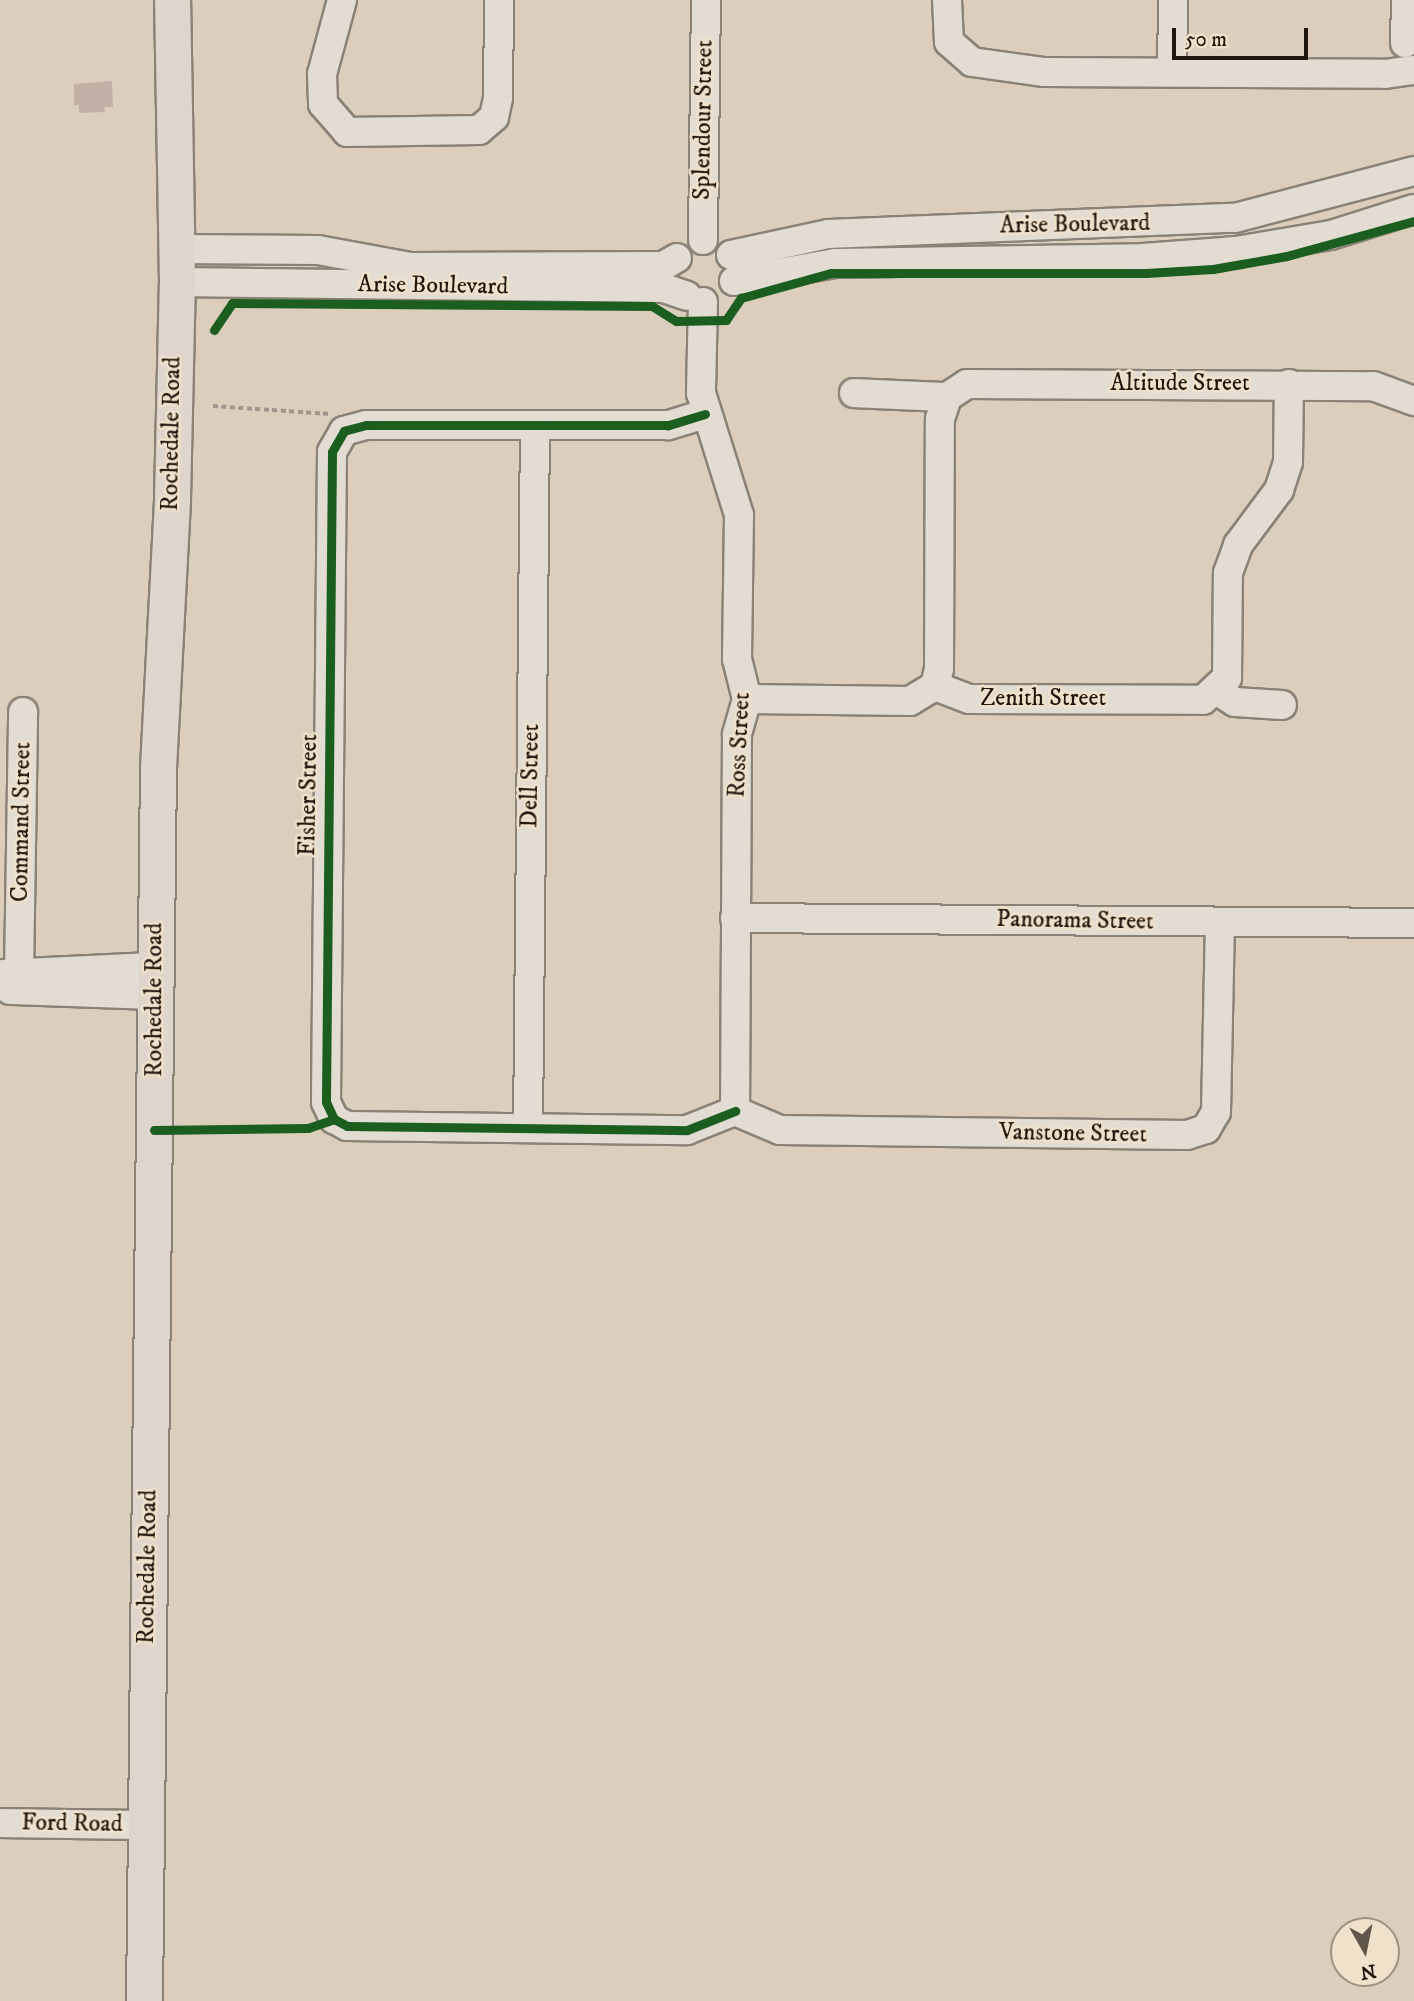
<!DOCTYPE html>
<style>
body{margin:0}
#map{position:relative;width:1414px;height:2001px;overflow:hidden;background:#dbcebc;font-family:"IM FELL DW Pica",serif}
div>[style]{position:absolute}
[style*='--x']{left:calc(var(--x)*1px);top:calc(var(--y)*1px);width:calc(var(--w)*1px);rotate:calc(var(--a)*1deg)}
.building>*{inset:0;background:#c3afa5}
.path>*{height:3.5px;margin-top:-1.75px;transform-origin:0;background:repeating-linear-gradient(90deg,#9e9890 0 5px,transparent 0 8.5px)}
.roads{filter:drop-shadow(2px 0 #8a8277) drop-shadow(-2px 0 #8a8277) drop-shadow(0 2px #8a8277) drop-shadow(0 -2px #8a8277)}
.minor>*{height:28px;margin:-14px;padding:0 14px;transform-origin:14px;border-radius:14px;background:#e3dcd3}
.major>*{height:35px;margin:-17.5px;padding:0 17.5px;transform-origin:17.5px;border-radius:17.5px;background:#ded6cc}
.cycleway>*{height:9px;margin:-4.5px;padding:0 4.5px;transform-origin:4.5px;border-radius:4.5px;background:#1b5e20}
span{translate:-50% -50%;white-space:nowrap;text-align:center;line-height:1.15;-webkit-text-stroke:5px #f0e1cb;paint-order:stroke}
.street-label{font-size:24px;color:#1f160d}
.north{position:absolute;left:1330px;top:1917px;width:70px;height:70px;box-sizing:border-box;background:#f0e1cb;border:2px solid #9c907f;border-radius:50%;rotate:171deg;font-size:19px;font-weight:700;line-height:28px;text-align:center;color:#1f160d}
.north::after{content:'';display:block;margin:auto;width:24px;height:32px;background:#61564a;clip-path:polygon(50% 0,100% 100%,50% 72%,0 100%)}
.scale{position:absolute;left:1172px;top:28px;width:136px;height:32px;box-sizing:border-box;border:4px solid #1f160d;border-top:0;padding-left:9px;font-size:21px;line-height:24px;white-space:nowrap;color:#1f160d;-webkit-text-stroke:5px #f0e1cb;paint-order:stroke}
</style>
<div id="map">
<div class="building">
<div style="clip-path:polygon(112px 81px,113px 107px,104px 107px,105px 112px,79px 113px,79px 105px,74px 105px,74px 84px)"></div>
</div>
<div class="path">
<div style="--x:213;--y:406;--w:117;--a:3.9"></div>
</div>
<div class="roads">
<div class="minor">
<div style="--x:342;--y:0;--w:77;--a:105.1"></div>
<div style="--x:322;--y:74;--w:30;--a:88"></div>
<div style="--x:323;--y:104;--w:37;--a:49"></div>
<div style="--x:347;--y:132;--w:132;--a:-0.9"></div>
<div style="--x:479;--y:130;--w:20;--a:-41"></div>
<div style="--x:494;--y:117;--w:19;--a:-78"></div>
<div style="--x:498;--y:98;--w:98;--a:-89.4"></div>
<div style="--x:947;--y:0;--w:42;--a:87.3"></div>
<div style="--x:949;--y:42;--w:30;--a:41"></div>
<div style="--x:972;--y:62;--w:73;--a:7.9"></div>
<div style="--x:1044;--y:72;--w:341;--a:0.3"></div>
<div style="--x:1385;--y:74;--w:29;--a:-8"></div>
<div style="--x:1405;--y:43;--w:43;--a:-88.7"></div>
<div style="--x:1172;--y:72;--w:72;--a:-89.2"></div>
<div style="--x:703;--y:240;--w:240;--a:-89.3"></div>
<div style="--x:177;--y:249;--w:141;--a:0.4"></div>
<div style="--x:318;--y:250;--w:94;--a:10.5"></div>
<div style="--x:410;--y:267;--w:253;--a:-0.2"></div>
<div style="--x:663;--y:266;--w:16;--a:-30"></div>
<div style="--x:731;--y:255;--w:99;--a:-12.2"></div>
<div style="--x:828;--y:234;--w:407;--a:-2.3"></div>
<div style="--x:1235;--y:218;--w:185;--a:-14.7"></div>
<div style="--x:734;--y:281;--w:103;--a:-10.1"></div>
<div style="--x:835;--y:263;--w:308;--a:-0.9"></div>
<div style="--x:1143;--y:258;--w:93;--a:-4.3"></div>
<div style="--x:1236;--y:251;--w:96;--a:-9.6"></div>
<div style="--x:1331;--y:235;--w:87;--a:-17.4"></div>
<div style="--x:177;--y:282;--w:487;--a:0.7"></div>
<div style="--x:664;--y:288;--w:24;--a:19"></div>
<div style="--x:703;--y:302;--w:91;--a:91.3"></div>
<div style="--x:701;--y:393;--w:128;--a:72.7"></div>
<div style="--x:739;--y:515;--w:144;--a:90.8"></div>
<div style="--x:737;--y:659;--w:41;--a:76"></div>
<div style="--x:747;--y:699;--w:37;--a:106"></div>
<div style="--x:737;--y:735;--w:376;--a:90.3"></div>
<div style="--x:854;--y:393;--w:93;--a:2.5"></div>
<div style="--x:705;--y:414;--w:39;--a:163"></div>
<div style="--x:668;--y:425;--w:302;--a:180"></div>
<div style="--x:366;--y:425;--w:23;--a:165"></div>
<div style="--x:344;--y:431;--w:24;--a:120"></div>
<div style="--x:332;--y:452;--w:650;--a:90.53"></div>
<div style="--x:326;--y:1102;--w:19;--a:65"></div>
<div style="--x:334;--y:1119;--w:15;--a:28"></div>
<div style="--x:347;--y:1126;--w:340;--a:0.7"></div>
<div style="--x:687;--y:1130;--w:52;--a:-21.6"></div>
<div style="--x:935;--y:686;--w:17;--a:-77"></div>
<div style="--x:939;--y:669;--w:250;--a:-89.8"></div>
<div style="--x:940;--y:419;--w:23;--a:-72"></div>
<div style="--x:947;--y:397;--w:24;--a:-33"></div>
<div style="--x:967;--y:384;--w:406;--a:0.3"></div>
<div style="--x:1373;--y:386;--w:44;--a:20.1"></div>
<div style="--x:1218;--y:691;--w:20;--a:33"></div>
<div style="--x:1235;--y:702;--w:47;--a:3.7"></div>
<div style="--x:747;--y:699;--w:163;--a:0.7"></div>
<div style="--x:910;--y:701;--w:29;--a:-31"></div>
<div style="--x:935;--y:686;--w:36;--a:21"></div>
<div style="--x:969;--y:699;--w:234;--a:0.2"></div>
<div style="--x:1203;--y:700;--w:33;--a:-43"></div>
<div style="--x:1227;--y:678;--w:105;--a:-89.5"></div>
<div style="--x:1228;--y:573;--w:30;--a:-70"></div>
<div style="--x:1238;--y:545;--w:69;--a:-53.3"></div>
<div style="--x:1279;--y:490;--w:29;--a:-72"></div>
<div style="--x:1288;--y:462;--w:78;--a:-89.3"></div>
<div style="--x:735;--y:918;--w:679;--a:0.42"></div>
<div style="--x:3;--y:974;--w:151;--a:-2.7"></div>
<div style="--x:19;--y:974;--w:262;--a:-89.1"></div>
<div style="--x:10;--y:990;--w:144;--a:2"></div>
<div style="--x:735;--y:1111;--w:49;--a:22.9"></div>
<div style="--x:780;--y:1130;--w:407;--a:0.7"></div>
<div style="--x:1187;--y:1135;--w:20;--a:-18"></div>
<div style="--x:1206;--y:1129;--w:20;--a:-60"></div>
<div style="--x:1216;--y:1112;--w:189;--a:-88.8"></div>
<div style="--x:528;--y:1128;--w:703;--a:-89.43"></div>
<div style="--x:0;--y:1823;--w:144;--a:0.8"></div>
</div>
<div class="major">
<div style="--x:144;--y:2001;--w:1233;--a:-89.35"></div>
<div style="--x:158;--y:768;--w:270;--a:-87"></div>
<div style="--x:172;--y:498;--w:216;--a:-88.7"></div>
<div style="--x:177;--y:282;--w:282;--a:-91"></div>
</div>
</div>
<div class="cycleway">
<div style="--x:214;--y:330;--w:32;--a:-56"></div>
<div style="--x:232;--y:303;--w:420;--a:0.4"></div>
<div style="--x:652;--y:306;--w:28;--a:32"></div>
<div style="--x:676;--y:321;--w:50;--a:-1.1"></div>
<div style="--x:726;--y:320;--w:27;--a:-56"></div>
<div style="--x:741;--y:298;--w:93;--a:-15.5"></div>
<div style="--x:831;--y:273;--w:315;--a:0"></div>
<div style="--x:1146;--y:273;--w:67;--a:-3.4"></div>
<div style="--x:1213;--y:269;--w:75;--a:-10"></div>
<div style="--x:1287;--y:256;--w:132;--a:-15.4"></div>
<div style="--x:705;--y:414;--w:39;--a:163"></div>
<div style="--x:668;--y:425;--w:302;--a:180"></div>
<div style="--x:366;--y:425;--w:23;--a:165"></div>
<div style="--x:344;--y:431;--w:24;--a:120"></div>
<div style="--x:332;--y:452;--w:650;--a:90.53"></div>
<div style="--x:326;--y:1102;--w:19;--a:65"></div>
<div style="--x:334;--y:1119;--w:15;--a:28"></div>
<div style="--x:347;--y:1126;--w:340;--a:0.7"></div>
<div style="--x:687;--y:1130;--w:52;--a:-21.6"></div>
<div style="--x:154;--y:1130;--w:154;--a:-0.7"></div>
<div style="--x:308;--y:1128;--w:28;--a:-19"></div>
</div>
<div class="street-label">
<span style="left:704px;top:120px;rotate:-89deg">Splendour Street</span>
<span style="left:1075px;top:225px;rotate:-1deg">Arise Boulevard</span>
<span style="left:433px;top:286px;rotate:1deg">Arise Boulevard</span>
<span style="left:1180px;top:384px">Altitude Street</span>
<span style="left:172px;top:434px;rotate:-89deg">Rochedale Road</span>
<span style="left:1043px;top:699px">Zenith Street</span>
<span style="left:740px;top:745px;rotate:-87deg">Ross Street</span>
<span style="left:531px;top:776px;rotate:-89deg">Dell Street</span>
<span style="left:309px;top:795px;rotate:-89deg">Fisher Street</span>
<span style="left:22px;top:822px;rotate:-89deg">Command Street</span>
<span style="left:1075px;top:921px;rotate:1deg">Panorama Street</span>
<span style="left:155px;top:1000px;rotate:-90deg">Rochedale Road</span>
<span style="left:1073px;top:1134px;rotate:1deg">Vanstone Street</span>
<span style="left:148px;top:1567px;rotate:-89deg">Rochedale Road</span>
<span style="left:72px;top:1824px;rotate:1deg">Ford Road</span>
</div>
<div class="north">N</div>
<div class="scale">50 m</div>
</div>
